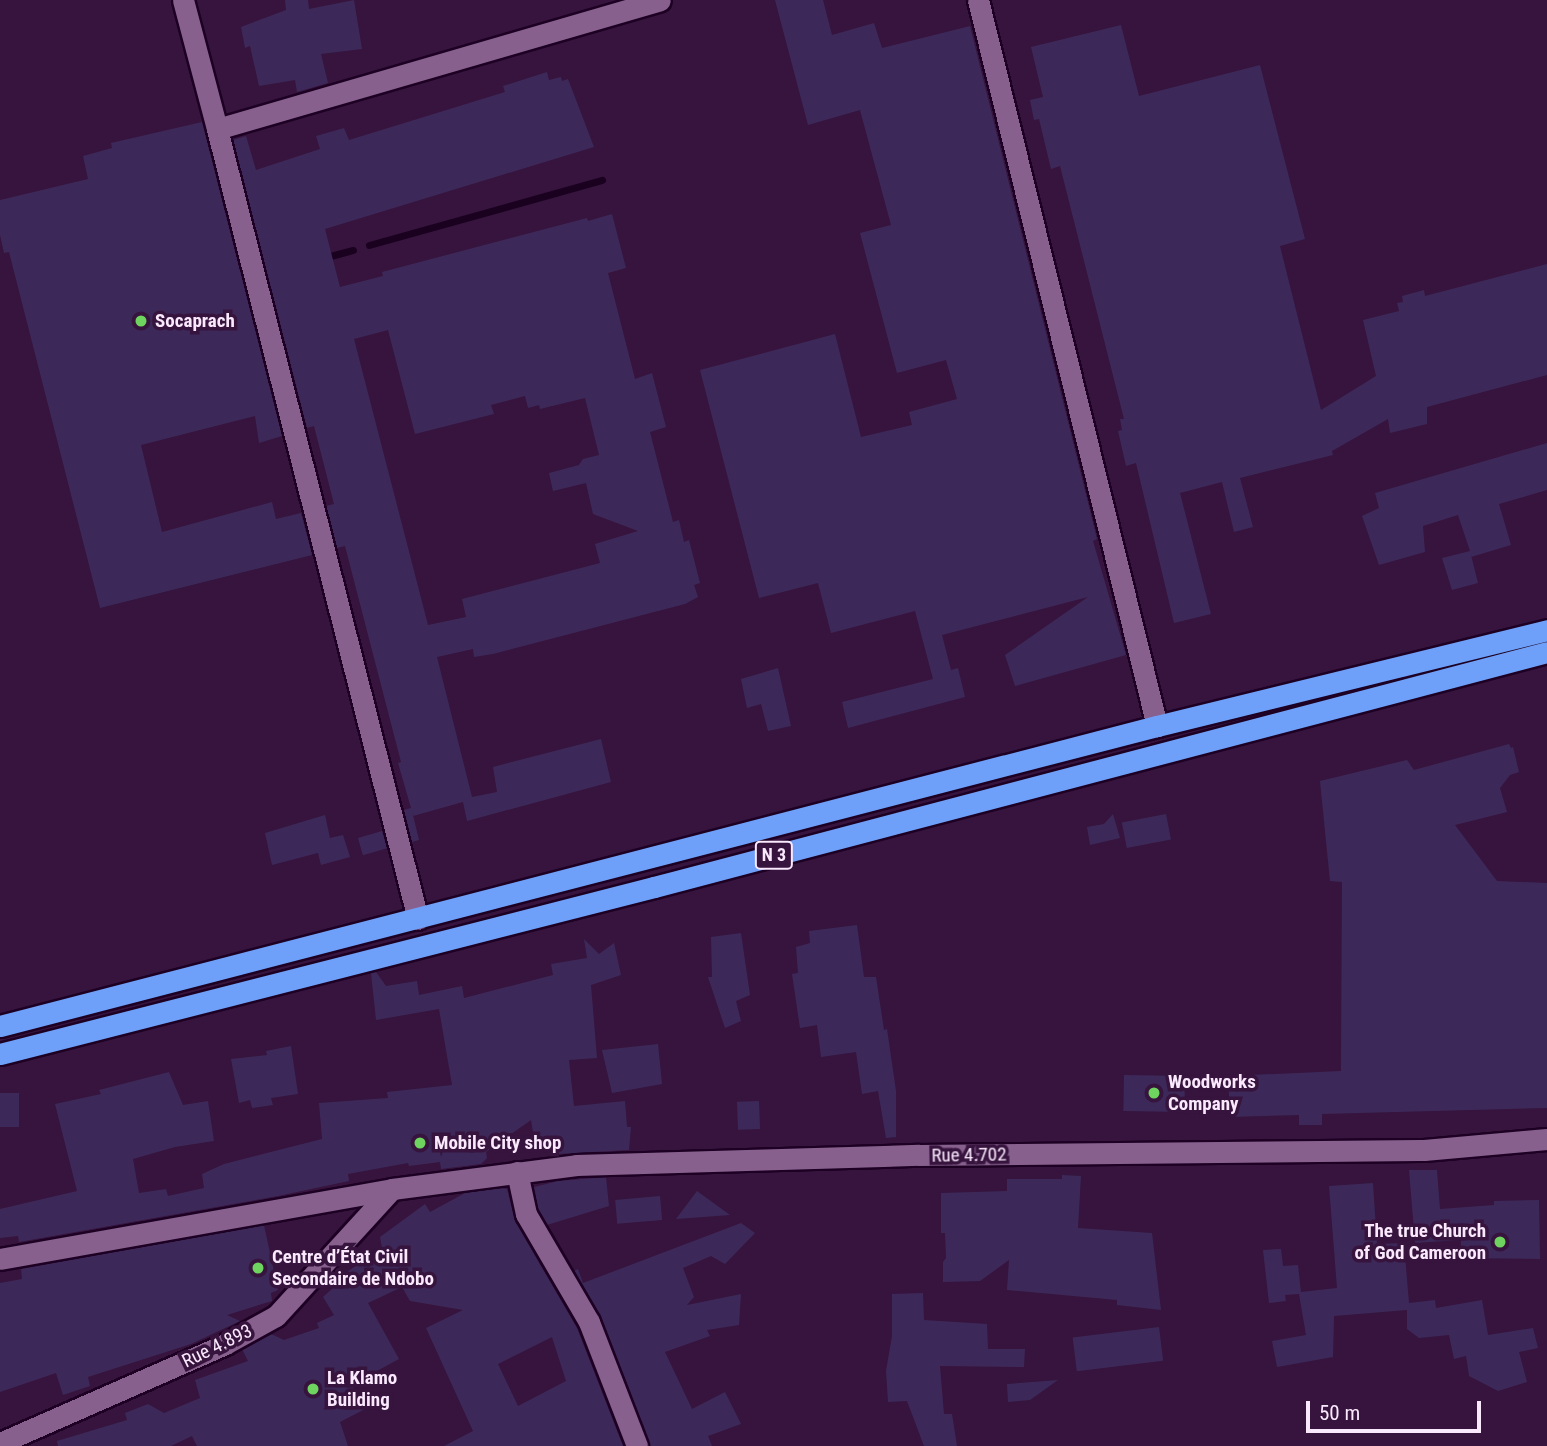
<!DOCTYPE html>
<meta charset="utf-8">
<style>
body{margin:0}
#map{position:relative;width:1547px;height:1446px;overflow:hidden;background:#36143d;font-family:"Roboto Condensed",sans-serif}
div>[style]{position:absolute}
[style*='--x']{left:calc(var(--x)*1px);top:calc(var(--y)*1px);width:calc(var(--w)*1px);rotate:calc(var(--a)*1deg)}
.stream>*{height:7px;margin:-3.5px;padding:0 3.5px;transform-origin:3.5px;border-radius:3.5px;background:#1a011f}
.building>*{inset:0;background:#3d2959;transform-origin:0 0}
.roads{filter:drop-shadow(2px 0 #1d0023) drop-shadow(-2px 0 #1d0023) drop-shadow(0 2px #1d0023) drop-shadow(0 -2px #1d0023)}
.minor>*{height:21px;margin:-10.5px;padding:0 10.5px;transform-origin:10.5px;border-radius:10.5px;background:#87608e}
.highway>*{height:21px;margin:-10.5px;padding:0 10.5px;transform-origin:10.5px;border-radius:10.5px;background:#6ea0f9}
.dots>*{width:19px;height:19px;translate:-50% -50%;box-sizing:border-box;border:4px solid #36143d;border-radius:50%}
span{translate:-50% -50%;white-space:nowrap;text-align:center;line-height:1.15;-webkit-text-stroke:7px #36143d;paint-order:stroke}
.shield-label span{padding:2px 5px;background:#36143d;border:2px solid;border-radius:5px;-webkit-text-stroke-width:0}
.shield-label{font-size:18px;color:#fae8fd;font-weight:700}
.poi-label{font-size:19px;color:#fae8fd;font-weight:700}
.left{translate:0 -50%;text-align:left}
.right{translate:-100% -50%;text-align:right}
.street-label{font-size:19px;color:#fae8fd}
.scale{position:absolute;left:1306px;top:1401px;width:175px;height:32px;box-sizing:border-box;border:4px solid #fae8fd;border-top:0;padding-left:9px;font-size:21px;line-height:24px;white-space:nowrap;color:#fae8fd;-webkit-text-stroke:5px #36143d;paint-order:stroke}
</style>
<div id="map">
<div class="stream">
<div style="--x:369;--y:245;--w:242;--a:-15.6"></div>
<div style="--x:323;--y:258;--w:31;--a:-15"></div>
</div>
<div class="building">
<div style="clip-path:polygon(285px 0,308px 0,309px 9px,354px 0,362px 49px,321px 54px,328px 83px,297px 92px,295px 80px,259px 86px,250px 46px,245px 48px,241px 27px,286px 10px)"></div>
<div style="clip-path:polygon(775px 0,823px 0,832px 35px,874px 23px,882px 48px,970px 26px,1097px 539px,1093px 541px,1126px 655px,1015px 686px,1005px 655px,1088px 597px,942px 635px,951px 670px,958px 668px,965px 697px,848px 728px,842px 702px,933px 679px,915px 611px,831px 633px,818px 583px,759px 598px,700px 370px,835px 334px,861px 437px,912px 425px,909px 412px,957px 399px,946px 360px,897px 373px,860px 233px,891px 225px,860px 110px,808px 125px)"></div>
<div style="clip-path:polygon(1121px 25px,1139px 96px,1260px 65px,1305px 239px,1280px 246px,1321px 410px,1376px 376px,1363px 320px,1399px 311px,1397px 303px,1403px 302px,1402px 296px,1424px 290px,1425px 296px,1547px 264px,1547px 375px,1427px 407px,1427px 424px,1390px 433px,1388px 419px,1332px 451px,1333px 455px,1240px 478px,1253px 527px,1234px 532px,1222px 482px,1180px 493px,1211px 614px,1174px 623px,1136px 463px,1126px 466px,1118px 431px,1122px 430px,1120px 419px,1124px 419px,1060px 166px,1051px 169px,1039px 119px,1034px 120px,1030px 100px,1043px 97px,1031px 47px)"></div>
<div style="clip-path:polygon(evenodd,547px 72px,549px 80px,561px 77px,562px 81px,568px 79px,594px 147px,325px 229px,340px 287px,383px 276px,382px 272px,587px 218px,588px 221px,612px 214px,626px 268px,608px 273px,635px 379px,652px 373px,666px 427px,650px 432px,673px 522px,679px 520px,684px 542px,689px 540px,700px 583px,694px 585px,698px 597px,685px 604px,493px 654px,474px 657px,473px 649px,437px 657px,472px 797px,497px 792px,493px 767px,601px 739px,611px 782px,467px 821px,463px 802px,413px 816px,412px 811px,419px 840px,412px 842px,404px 810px,411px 808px,398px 763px,401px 762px,345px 546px,337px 548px,326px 506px,334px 504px,314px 426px,307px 428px,233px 140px,246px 136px,256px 170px,320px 149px,316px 136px,344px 128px,349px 140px,505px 92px,503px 86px,547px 72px,388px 330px,415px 434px,494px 414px,491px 405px,525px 396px,528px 408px,539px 405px,540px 409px,585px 398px,599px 455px,583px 459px,579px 465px,549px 473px,553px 491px,586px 483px,593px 514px,638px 531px,595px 544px,600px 563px,462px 599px,466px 617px,428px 625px,354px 339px,388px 330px)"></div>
<div style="clip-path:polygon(202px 122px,282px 436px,259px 443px,255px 416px,141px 445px,162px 532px,272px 502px,276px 519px,301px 513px,312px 555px,100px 608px,9px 252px,4px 253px,0 235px,0 200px,88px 179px,83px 156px,112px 148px,111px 143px)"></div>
<div style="clip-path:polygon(1547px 443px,1547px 490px,1499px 504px,1511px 545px,1471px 557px,1471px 555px,1478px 583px,1452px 590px,1442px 558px,1470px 551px,1458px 515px,1423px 526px,1425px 552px,1379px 565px,1362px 516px,1379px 508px,1375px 493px)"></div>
<div style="clip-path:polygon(778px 668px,791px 726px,768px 731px,761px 704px,747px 708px,741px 679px)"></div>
<div style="clip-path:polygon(1509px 744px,1511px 748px,1513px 747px,1519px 772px,1510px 775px,1500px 788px,1507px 812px,1455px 825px,1497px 881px,1547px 883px,1547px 1108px,1322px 1114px,1322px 1125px,1299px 1125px,1299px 1115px,1230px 1117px,1228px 1076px,1341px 1071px,1342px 882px,1330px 881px,1320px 781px,1407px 760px,1414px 770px)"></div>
<div style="clip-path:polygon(1113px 814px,1120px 838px,1090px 845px,1087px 827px,1104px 824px)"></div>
<div style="left:1166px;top:814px;width:26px;height:45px;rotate:79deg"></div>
<div style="clip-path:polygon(325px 815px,330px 838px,343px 835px,350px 857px,321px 865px,318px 853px,272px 865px,265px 833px)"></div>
<div style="left:382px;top:831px;width:18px;height:25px;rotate:74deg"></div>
<div style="clip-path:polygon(857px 925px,864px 977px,876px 977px,884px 1030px,887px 1029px,896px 1091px,896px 1137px,886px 1138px,878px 1091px,862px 1094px,856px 1052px,821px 1057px,817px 1025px,800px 1028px,792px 974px,798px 973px,796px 947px,810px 943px,809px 931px)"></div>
<div style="clip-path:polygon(741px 933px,750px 995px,736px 1001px,741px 1021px,725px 1028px,708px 977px,712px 977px,711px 937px)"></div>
<div style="clip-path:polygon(584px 939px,599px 954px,614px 943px,621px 975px,591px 985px,597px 1058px,569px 1060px,574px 1106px,625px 1101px,627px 1127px,631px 1127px,629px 1150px,557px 1154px,556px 1147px,536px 1150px,531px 1120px,486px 1152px,487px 1158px,481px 1164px,441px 1169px,440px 1162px,409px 1166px,408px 1163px,348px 1174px,349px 1181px,278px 1196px,19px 1242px,18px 1236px,0 1238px,0 1209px,77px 1191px,55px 1104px,101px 1094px,99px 1090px,169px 1072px,183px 1105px,208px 1101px,214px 1141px,175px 1147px,133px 1159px,139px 1193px,166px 1189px,168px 1196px,204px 1188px,202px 1174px,224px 1164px,322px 1139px,319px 1103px,388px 1098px,387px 1092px,452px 1085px,439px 1009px,376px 1020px,371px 973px,376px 972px,386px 986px,417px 981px,419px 995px,462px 986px,464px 998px,553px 975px,551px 964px,587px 958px)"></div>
<div style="clip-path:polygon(658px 1044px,662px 1084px,612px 1093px,602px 1050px)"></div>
<div style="clip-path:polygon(291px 1046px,298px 1094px,271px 1098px,273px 1105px,252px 1108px,250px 1100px,239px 1103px,231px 1059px,267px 1055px,266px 1051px)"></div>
<div style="left:1124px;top:1075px;width:61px;height:36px;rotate:1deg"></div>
<div style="left:0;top:1093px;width:19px;height:34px"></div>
<div style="left:759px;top:1101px;width:28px;height:22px;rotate:88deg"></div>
<div style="clip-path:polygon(1409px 1170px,1437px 1170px,1440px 1209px,1494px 1205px,1494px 1201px,1539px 1200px,1540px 1259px,1461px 1258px,1461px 1240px,1415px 1243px)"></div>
<div style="clip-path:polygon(1062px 1175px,1081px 1176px,1078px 1228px,1152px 1233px,1161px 1310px,1117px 1305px,1117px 1300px,1007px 1290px,1009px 1260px,980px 1281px,943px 1282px,943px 1262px,946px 1258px,945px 1233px,941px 1233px,941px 1193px,1007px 1191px,1007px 1179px,1062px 1179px)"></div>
<div style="clip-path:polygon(606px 1177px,609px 1206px,547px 1225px,538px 1209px,534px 1187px,558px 1181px)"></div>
<div style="clip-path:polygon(1373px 1183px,1377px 1244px,1404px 1243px,1409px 1303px,1435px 1300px,1436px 1308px,1482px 1300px,1488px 1335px,1533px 1328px,1538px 1348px,1519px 1352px,1527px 1382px,1498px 1391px,1469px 1376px,1466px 1356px,1454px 1359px,1449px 1335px,1419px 1338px,1407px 1329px,1407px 1310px,1334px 1316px,1333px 1357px,1277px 1367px,1272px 1341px,1306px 1335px,1299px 1294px,1285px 1295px,1286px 1301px,1269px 1303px,1263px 1250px,1281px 1249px,1283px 1266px,1298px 1265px,1301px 1292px,1337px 1288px,1329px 1186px)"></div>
<div style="clip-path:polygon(evenodd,500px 1188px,507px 1189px,515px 1221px,577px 1328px,623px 1446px,444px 1446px,473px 1431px,426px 1328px,463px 1310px,410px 1301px,402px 1287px,368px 1303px,399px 1359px,351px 1385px,367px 1408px,340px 1422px,348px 1446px,197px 1446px,192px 1436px,171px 1446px,58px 1446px,57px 1441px,127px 1420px,125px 1413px,148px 1404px,164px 1413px,200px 1398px,195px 1380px,248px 1361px,242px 1349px,271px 1334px,284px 1340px,319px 1328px,317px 1323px,334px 1315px,323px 1297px,343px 1279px,341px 1276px,382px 1248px,380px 1237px,425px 1204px,430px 1212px,465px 1193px,500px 1188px,552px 1337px,566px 1381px,518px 1406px,498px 1364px,552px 1337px)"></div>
<div style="clip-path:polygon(697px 1191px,730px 1215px,676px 1219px)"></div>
<div style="left:660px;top:1196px;width:24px;height:45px;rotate:85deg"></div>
<div style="clip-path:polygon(741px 1223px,755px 1233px,725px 1264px,711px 1256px,683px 1268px,694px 1297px,687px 1305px,741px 1294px,739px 1325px,707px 1330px,710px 1336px,665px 1352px,692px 1409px,725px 1392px,741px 1424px,708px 1436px,712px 1446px,650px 1446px,601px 1317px,574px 1271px,578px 1269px,583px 1283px)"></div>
<div style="clip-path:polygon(264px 1225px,278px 1290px,271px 1293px,272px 1301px,227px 1315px,240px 1321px,191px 1344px,88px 1377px,90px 1386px,63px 1395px,56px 1373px,0 1392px,0 1283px,22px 1279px,21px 1269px)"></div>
<div style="clip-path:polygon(923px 1293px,924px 1320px,987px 1324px,988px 1349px,1025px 1349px,1024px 1367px,940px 1366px,944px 1414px,952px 1414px,957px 1446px,924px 1446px,907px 1401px,888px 1402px,886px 1371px,892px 1336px,892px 1294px)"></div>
<div style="left:1159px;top:1327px;width:34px;height:87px;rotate:83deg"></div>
<div style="clip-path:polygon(1058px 1380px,1030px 1400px,1008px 1402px,1007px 1384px)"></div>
</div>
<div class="roads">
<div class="minor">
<div style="--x:183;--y:0;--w:133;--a:75.2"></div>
<div style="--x:217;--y:129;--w:461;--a:-16.2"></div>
<div style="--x:978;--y:0;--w:748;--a:76.15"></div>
<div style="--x:217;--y:129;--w:815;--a:75.73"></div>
<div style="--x:517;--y:1172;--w:43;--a:77.9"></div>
<div style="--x:526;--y:1214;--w:125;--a:59.7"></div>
<div style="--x:589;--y:1322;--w:133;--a:68.8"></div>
<div style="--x:0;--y:1259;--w:398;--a:-10.1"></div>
<div style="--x:392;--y:1189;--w:186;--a:-7.4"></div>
<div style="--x:576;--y:1165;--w:343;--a:-1.7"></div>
<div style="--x:919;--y:1155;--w:505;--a:-0.57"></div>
<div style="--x:1424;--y:1150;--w:123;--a:-5.1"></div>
<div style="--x:0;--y:1443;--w:246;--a:-23.7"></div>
<div style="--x:225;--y:1344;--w:58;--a:-28.8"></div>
<div style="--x:276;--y:1316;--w:172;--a:-47.6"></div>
</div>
<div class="highway">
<div style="--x:0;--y:1026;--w:1195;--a:-14.54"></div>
<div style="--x:1157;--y:726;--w:402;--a:-13.8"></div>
<div style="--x:0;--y:1054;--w:675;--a:-14.32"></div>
<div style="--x:654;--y:887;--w:923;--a:-14.74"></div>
</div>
</div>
<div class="dots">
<div style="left:141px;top:321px;background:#6fd360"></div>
<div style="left:1154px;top:1093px;background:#6fd360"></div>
<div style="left:420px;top:1143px;background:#6fd360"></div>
<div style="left:1500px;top:1242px;background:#6fd360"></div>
<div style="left:258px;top:1268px;background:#6fd360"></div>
<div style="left:313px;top:1389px;background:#6fd360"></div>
</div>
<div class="shield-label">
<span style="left:774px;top:855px">N 3</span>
</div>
<div class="poi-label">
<span class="left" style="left:155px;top:321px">Socaprach</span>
<span class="left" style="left:1168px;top:1093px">Woodworks<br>Company</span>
<span class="left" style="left:434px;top:1143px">Mobile City shop</span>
<span class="right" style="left:1486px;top:1242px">The true Church<br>of God Cameroon</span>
<span class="left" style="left:272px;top:1268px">Centre d’État Civil<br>Secondaire de Ndobo</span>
<span class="left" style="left:327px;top:1389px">La Klamo<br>Building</span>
</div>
<div class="street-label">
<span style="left:969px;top:1155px;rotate:-1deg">Rue 4.702</span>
<span style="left:217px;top:1346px;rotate:-26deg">Rue 4.893</span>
</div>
<div class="scale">50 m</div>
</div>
